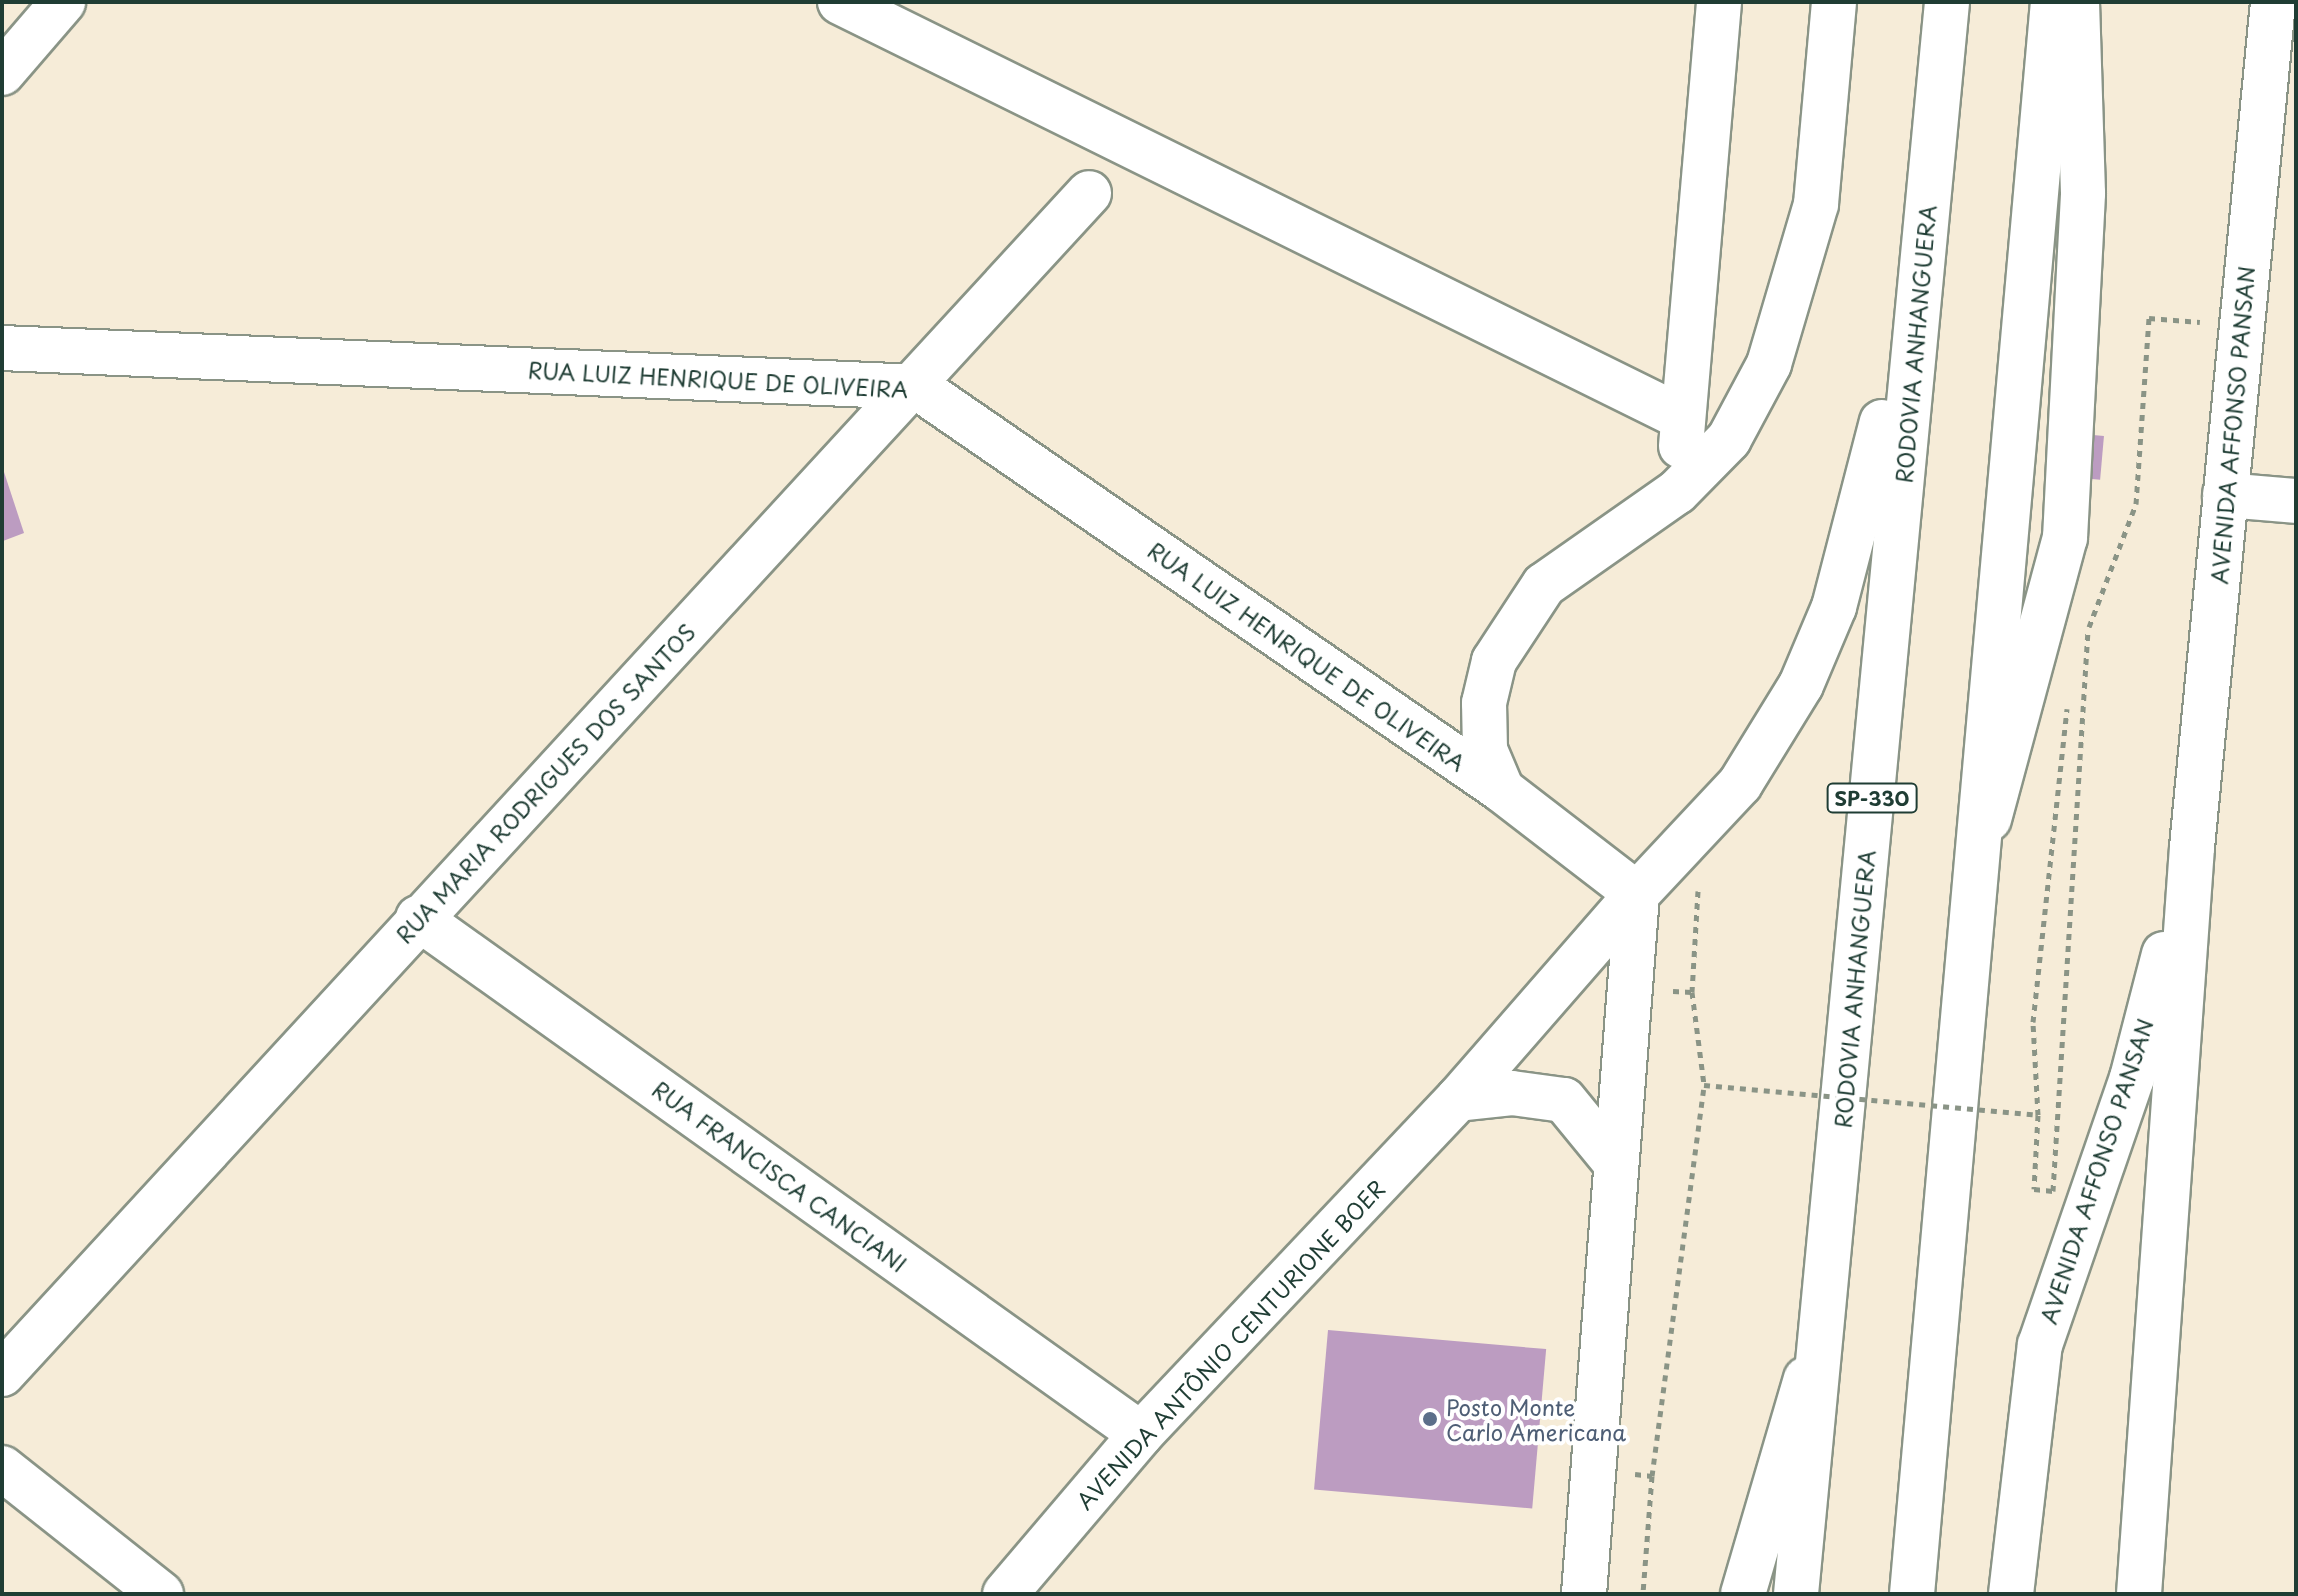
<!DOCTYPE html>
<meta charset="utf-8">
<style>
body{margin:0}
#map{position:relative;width:2298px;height:1596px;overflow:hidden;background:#f6ecd8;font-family:"Playpen Sans",sans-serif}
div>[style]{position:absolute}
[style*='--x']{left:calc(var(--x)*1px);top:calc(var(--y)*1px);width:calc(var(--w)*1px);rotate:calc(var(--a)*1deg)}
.building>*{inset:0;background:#bc9cc1;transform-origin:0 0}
.path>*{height:5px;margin-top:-2.5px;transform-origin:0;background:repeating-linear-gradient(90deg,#8a9486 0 6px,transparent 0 12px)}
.roads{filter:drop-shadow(2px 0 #8a9486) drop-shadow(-2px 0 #8a9486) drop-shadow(0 2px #8a9486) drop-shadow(0 -2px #8a9486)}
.minor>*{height:44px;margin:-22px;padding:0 22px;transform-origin:22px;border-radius:22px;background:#fff}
.major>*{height:44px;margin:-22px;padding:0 22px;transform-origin:22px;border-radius:22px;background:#fff}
.highway>*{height:44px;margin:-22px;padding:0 22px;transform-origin:22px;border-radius:22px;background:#fff}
.path-bridge>*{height:5px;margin-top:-2.5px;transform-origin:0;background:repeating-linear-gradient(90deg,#8a9486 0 6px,transparent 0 12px)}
.dots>*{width:22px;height:22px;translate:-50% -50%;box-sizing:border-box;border:4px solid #fff;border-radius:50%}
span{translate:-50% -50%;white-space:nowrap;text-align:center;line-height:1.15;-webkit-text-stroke:8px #fff;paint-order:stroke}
.shield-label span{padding:2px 6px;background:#fff;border:2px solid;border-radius:6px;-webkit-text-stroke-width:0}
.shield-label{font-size:20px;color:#1f3d34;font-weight:700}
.street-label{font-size:22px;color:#1f3d34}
.service-label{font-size:22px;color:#4e5e75}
.left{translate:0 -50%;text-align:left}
.frame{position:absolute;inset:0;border:4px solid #1f3d34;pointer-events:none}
</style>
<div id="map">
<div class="building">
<div style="left:2093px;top:435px;width:11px;height:44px;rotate:5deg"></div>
<div style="clip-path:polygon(3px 469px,24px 533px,3px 541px,2px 539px)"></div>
<div style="left:1328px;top:1330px;width:219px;height:160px;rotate:5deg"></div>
</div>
<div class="path">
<div style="--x:2089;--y:627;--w:132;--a:-69.1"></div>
<div style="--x:2136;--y:504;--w:186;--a:-86"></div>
<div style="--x:2149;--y:318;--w:51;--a:4.5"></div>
<div style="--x:1698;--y:891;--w:101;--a:93.4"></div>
<div style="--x:1692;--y:992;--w:94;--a:82.6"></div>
<div style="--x:1673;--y:991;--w:19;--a:3"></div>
<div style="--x:2038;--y:1115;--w:93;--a:-93.1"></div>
<div style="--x:2033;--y:1022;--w:315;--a:-83.8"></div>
<div style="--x:1635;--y:1474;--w:17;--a:7"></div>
<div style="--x:1652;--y:1476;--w:118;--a:94.4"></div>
</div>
<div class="roads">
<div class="minor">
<div style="--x:840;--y:2;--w:940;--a:26.27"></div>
<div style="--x:2;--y:73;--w:94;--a:-49.3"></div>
<div style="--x:2;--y:348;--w:916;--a:2.44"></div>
<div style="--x:917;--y:387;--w:710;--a:34.56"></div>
<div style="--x:1681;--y:446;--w:446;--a:-85.1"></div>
<div style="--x:2225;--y:495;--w:71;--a:4.8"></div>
<div style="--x:1989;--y:819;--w:291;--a:-74.9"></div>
<div style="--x:2065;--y:538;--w:345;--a:-87"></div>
<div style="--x:2083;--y:193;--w:191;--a:-91.8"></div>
<div style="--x:418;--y:918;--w:888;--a:35.52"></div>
<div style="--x:1458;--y:1099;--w:54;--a:-6.3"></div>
<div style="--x:1512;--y:1093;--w:52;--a:7.7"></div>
<div style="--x:1564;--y:1100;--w:79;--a:50.7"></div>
<div style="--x:2;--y:1374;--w:1605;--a:-47.37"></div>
<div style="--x:2;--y:1468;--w:203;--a:38.4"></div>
<div style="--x:1005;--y:1594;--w:210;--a:-49.6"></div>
<div style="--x:1141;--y:1434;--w:461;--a:-46.6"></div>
<div style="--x:1458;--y:1099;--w:272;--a:-48.9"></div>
<div style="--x:1637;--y:894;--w:170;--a:-142.4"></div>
<div style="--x:1502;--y:790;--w:43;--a:-113"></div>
<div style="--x:1485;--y:750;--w:47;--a:-91.2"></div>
<div style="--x:1484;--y:703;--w:43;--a:-76.6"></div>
<div style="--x:1494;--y:661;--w:91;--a:-56.7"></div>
<div style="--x:1544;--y:585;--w:162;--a:-35"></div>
<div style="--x:1677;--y:492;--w:74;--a:-45.5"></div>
<div style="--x:1729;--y:439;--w:85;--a:-61.9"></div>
<div style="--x:1769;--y:364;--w:167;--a:-73.6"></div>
<div style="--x:1816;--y:204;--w:203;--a:-84.9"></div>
<div style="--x:1743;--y:1594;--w:224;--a:-73.7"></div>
</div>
<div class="major">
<div style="--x:1584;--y:1594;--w:702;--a:-85.67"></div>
<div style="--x:2011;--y:1594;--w:251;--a:-83.4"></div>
<div style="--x:2040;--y:1345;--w:282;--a:-71"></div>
<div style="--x:2132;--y:1078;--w:128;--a:-75.5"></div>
<div style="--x:2139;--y:1594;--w:749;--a:-85.94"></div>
<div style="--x:2192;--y:847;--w:849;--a:-84.52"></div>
</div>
<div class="highway">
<div style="--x:1637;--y:894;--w:151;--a:-46.9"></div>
<div style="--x:1740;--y:784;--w:116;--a:-58.4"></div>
<div style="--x:1801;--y:685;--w:85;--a:-67.1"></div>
<div style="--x:1834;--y:607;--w:191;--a:-75.5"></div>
<div style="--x:1796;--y:1594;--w:1599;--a:-84.58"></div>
<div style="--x:1912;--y:1594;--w:1598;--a:-84.94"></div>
</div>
</div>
<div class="path-bridge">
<div style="--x:1652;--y:1476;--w:394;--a:-82.4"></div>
<div style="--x:1704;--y:1085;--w:335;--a:5.1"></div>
<div style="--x:2038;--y:1115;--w:74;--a:93.1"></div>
<div style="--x:2034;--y:1189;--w:19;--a:6"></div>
<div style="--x:2053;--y:1191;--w:562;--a:-86.43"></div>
</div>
<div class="dots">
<div style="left:1430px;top:1419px;background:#5c6f8a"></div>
</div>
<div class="shield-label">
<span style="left:1872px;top:798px">SP-330</span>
</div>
<div class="street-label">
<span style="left:1915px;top:344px;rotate:-85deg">RODOVIA ANHANGUERA</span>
<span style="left:718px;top:379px;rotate:3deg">RUA LUIZ HENRIQUE DE OLIVEIRA</span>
<span style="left:2232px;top:425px;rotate:-85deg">AVENIDA AFFONSO PANSAN</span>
<span style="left:1307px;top:656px;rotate:35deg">RUA LUIZ HENRIQUE DE OLIVEIRA</span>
<span style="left:545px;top:783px;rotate:-47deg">RUA MARIA RODRIGUES DOS SANTOS</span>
<span style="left:1854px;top:989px;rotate:-85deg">RODOVIA ANHANGUERA</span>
<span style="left:2096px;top:1171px;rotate:-72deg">AVENIDA AFFONSO PANSAN</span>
<span style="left:780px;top:1176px;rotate:36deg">RUA FRANCISCA CANCIANI</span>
<span style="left:1230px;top:1344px;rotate:-47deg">AVENIDA ANTÔNIO CENTURIONE BOER</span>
</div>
<div class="service-label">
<span class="left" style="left:1446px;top:1419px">Posto Monte<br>Carlo Americana</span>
</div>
<div class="frame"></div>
</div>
